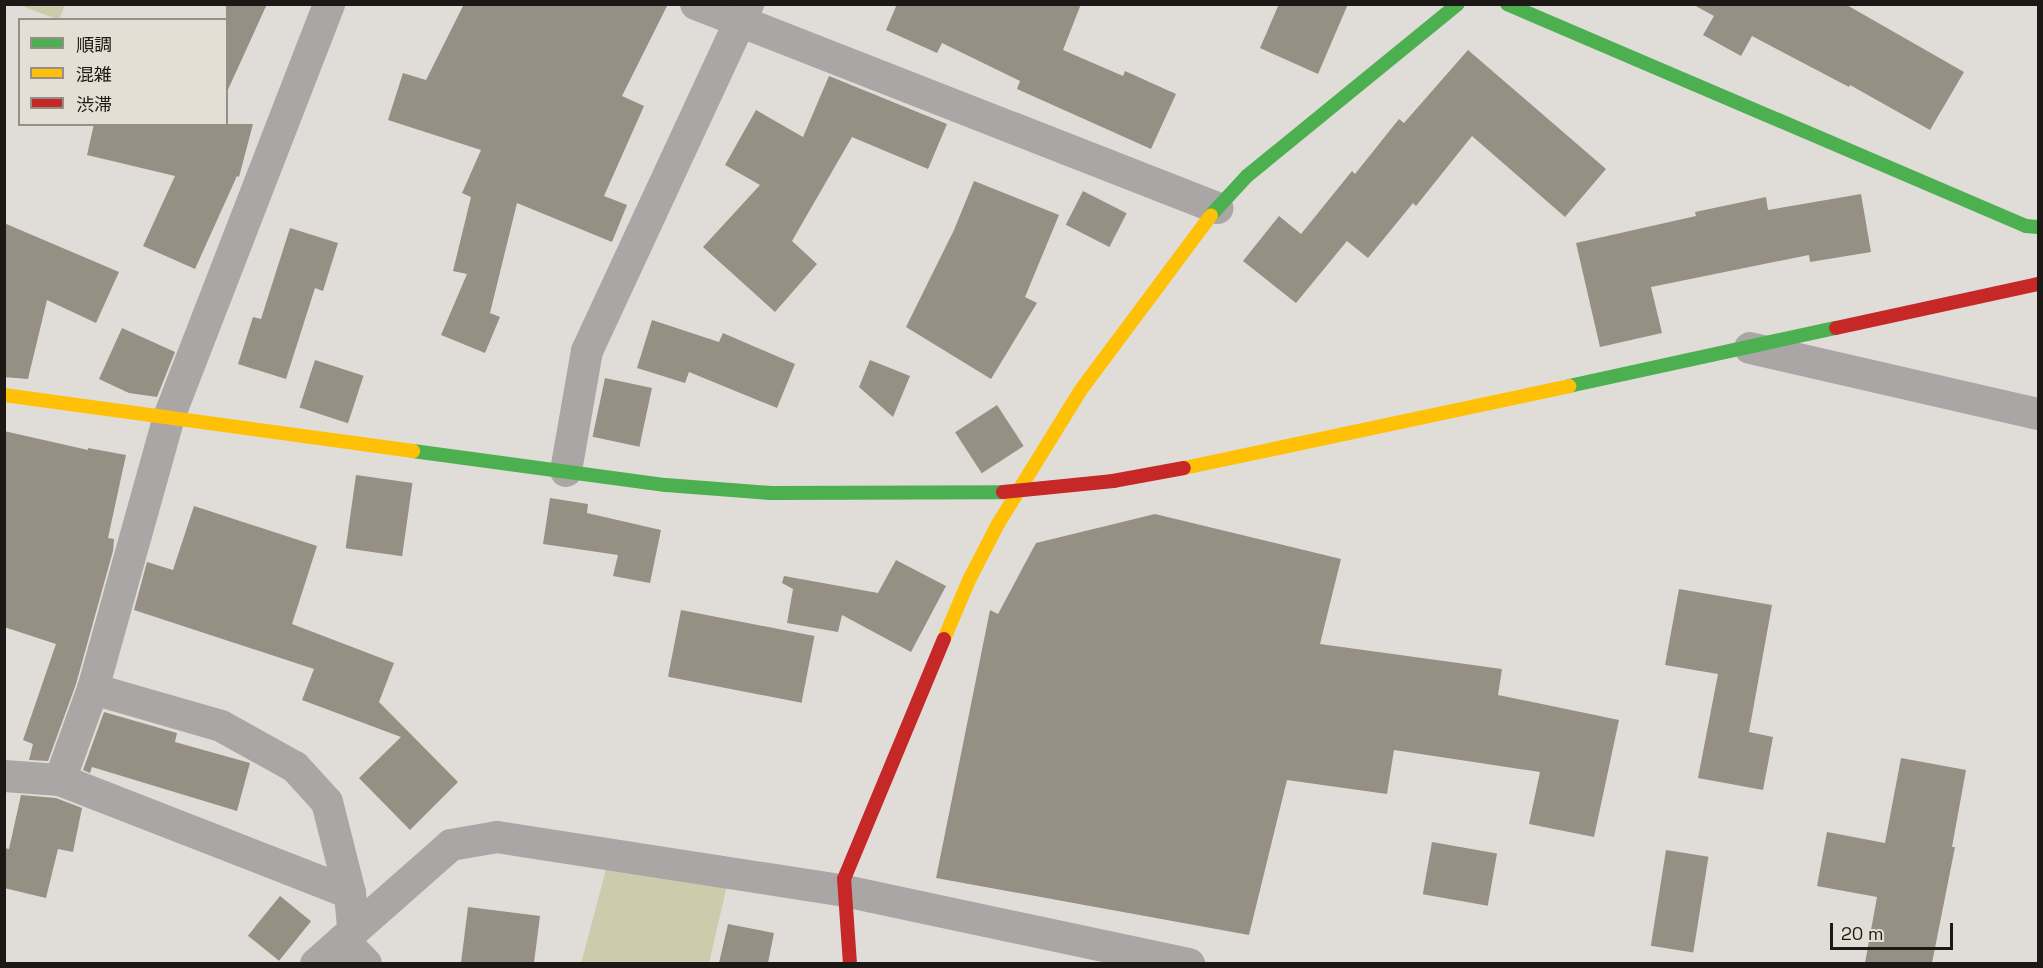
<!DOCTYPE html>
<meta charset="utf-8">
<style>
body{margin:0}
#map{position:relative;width:2043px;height:968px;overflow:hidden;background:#e0ddd8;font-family:"Space Grotesk","Noto Sans JP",sans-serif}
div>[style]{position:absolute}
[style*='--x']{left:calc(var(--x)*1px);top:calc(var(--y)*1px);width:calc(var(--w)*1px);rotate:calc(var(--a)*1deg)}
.green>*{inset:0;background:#ccccad}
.building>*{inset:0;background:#968f83;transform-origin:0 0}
.street>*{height:32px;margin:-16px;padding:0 16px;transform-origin:16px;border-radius:16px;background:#a9a6a5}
.fast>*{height:14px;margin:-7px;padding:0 7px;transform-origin:7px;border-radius:7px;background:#4caf50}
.slow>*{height:14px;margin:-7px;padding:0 7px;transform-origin:7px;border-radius:7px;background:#ffc107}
.jam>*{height:14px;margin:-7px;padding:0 7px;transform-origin:7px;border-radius:7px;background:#c62828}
span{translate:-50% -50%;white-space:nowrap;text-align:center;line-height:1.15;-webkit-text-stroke:6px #e4ded5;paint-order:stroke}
.frame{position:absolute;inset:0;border:6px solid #1b1815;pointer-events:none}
.legend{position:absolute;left:18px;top:18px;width:210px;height:108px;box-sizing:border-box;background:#e4ded5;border:2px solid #948f88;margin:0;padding:8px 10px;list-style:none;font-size:18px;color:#1b1815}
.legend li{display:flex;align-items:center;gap:12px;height:30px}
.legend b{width:30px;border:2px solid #948f88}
.scale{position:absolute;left:1830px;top:923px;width:123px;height:27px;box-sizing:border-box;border:3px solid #1b1815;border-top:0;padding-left:8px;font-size:18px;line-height:21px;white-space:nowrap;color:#1b1815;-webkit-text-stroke:4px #e4ded5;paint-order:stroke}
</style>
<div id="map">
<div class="green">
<div style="clip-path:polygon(19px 5px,65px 5px,59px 20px)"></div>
<div style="clip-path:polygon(610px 854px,730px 873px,709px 963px,581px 964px)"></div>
</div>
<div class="building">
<div style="clip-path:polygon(226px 4px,267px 4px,226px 94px)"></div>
<div style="clip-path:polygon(464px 4px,668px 4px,622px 96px,644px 106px,604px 196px,627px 205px,612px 242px,517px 203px,490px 313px,500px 317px,485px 353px,441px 335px,467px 274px,453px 271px,471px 197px,462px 193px,481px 150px,388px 120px,403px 73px,426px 80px)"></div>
<div style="clip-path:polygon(897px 4px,1081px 4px,1063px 50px,1123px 76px,1125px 71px,1176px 94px,1151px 149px,1017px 89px,1020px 81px,942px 43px,937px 53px,886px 30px)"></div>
<div style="clip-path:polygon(1279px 4px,1348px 4px,1318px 74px,1260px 48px)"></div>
<div style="clip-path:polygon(1692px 4px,1845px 4px,1964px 72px,1930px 130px,1850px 85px,1849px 87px,1752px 36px,1741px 56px,1703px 35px,1714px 16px)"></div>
<div style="clip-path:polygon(1468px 50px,1606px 169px,1565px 217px,1472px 136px,1416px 206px,1413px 203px,1368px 258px,1347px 241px,1296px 303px,1243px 261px,1279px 216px,1301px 234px,1352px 171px,1355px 174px,1399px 119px,1404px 123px)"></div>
<div style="clip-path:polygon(829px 76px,947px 124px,928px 169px,852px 137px,792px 241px,817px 264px,775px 312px,703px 247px,760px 185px,725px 165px,756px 110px,803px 137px)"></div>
<div style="clip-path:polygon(94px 124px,253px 124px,239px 177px,237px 176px,195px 269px,143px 246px,175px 176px,87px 155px)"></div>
<div style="clip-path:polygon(974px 181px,1059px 215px,1025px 297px,1037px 303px,991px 379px,906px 327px,954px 230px)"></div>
<div style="left:1083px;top:191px;width:49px;height:38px;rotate:27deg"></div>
<div style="clip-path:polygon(1861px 194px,1871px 252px,1810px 262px,1809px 255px,1651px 287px,1662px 333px,1600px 347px,1576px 243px,1696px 216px,1695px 212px,1766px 197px,1768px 210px)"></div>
<div style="clip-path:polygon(4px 223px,119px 272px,96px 323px,47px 300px,28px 379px,4px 377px)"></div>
<div style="clip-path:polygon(290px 228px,338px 243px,323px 291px,315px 288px,286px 379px,238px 364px,253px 317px,261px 319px)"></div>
<div style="clip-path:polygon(652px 320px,719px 342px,723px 333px,795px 364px,777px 408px,689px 372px,685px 383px,637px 368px)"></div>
<div style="clip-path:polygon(122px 328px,175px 352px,157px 397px,129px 393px,99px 379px)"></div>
<div style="left:315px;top:360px;width:51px;height:50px;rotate:18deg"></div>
<div style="clip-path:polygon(870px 360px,910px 376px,893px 417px,859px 387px)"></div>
<div style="left:605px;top:378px;width:48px;height:60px;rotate:12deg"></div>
<div style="left:997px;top:405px;width:49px;height:50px;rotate:57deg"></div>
<div style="clip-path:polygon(4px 431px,88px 450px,88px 448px,126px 455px,108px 538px,114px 539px,113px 551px,76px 684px,48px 761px,29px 760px,33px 744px,23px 740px,56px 644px,4px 627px)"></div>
<div style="left:356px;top:475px;width:57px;height:74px;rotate:8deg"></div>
<div style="clip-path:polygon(550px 498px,588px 504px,587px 513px,661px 530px,650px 583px,613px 576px,618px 555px,543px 544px)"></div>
<div style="clip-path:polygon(194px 506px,317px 546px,292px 624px,394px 663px,379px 702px,458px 782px,410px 830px,359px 778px,401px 737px,302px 700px,314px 669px,134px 610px,147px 562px,173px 570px)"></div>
<div style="clip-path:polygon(1155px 514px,1341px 559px,1320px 644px,1502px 669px,1498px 695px,1619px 720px,1594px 837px,1529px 824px,1540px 772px,1394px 750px,1387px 794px,1287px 780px,1249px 935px,936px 878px,990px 610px,998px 614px,1036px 543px)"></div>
<div style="clip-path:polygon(896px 560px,946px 586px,911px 652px,842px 615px,838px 632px,787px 623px,793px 589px,782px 583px,784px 576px,878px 593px)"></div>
<div style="clip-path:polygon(1679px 589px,1772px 605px,1749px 732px,1773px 737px,1763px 790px,1698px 778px,1718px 674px,1665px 665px)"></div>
<div style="left:681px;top:610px;width:136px;height:68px;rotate:11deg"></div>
<div style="clip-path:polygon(104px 712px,177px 733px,175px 742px,250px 763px,237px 811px,92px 767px,90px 773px,83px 770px)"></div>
<div style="clip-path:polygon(1901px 758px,1966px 770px,1952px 847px,1955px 847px,1932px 963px,1865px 963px,1877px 897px,1817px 886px,1827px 832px,1885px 843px)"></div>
<div style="clip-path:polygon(21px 795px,56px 798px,82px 808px,73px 852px,58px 849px,46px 898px,4px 888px,4px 848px,9px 849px)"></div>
<div style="left:1432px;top:842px;width:66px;height:53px;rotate:10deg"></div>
<div style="left:1666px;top:850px;width:43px;height:97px;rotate:9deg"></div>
<div style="left:280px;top:896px;width:40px;height:51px;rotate:39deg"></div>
<div style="clip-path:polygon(468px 907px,540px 916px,534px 963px,461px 963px)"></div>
<div style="clip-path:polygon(728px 924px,774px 933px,768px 963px,719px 963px)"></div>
</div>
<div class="street">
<div style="--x:696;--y:4;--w:560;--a:21.38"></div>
<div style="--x:1750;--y:348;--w:295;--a:12.9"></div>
<div style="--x:566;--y:471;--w:122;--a:-80.1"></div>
<div style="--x:587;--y:351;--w:383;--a:-65.1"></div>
<div style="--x:93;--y:689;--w:133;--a:16.1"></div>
<div style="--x:221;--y:726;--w:85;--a:29"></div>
<div style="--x:295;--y:767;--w:47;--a:47.6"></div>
<div style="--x:327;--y:802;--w:94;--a:75.8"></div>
<div style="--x:4;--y:776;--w:56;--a:4.1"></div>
<div style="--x:60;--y:780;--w:311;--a:21.3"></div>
<div style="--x:350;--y:893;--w:38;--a:85"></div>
<div style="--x:60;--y:780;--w:97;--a:-70.1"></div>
<div style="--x:93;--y:689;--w:282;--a:-74.4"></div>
<div style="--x:169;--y:417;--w:443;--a:-68.8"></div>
<div style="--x:343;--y:940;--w:33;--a:46"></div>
<div style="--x:316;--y:964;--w:180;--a:-41.4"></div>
<div style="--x:451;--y:845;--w:47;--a:-9.9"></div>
<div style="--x:497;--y:837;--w:352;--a:8.8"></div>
<div style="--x:845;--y:891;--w:352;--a:12"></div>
</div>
<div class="fast">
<div style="--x:1507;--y:4;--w:564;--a:23.16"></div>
<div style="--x:2026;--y:226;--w:12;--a:5"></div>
<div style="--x:1211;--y:215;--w:53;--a:-47.3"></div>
<div style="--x:1247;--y:176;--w:272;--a:-39.2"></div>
<div style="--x:1569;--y:386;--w:273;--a:-12.3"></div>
<div style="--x:413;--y:451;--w:255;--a:7.7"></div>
<div style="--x:666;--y:485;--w:105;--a:4.4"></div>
<div style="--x:771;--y:493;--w:232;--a:-0.2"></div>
</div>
<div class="slow">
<div style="--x:4;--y:395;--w:413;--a:7.8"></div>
<div style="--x:1184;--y:468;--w:394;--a:-12"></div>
<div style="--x:944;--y:639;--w:64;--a:-67"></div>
<div style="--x:969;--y:580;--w:63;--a:-62.6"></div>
<div style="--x:998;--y:524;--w:156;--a:-58.3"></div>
<div style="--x:1080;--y:391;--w:219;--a:-53.3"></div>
</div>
<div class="jam">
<div style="--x:1836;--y:328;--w:207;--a:-12.3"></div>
<div style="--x:1003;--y:492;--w:111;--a:-5.7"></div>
<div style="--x:1113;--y:481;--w:72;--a:-10.4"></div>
<div style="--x:850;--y:964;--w:85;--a:-94"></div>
<div style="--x:844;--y:879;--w:260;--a:-67.4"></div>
</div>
<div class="frame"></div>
<ul class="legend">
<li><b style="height:8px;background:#4caf50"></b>順調</li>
<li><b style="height:8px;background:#ffc107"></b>混雑</li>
<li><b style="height:8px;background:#c62828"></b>渋滞</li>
</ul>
<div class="scale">20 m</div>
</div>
